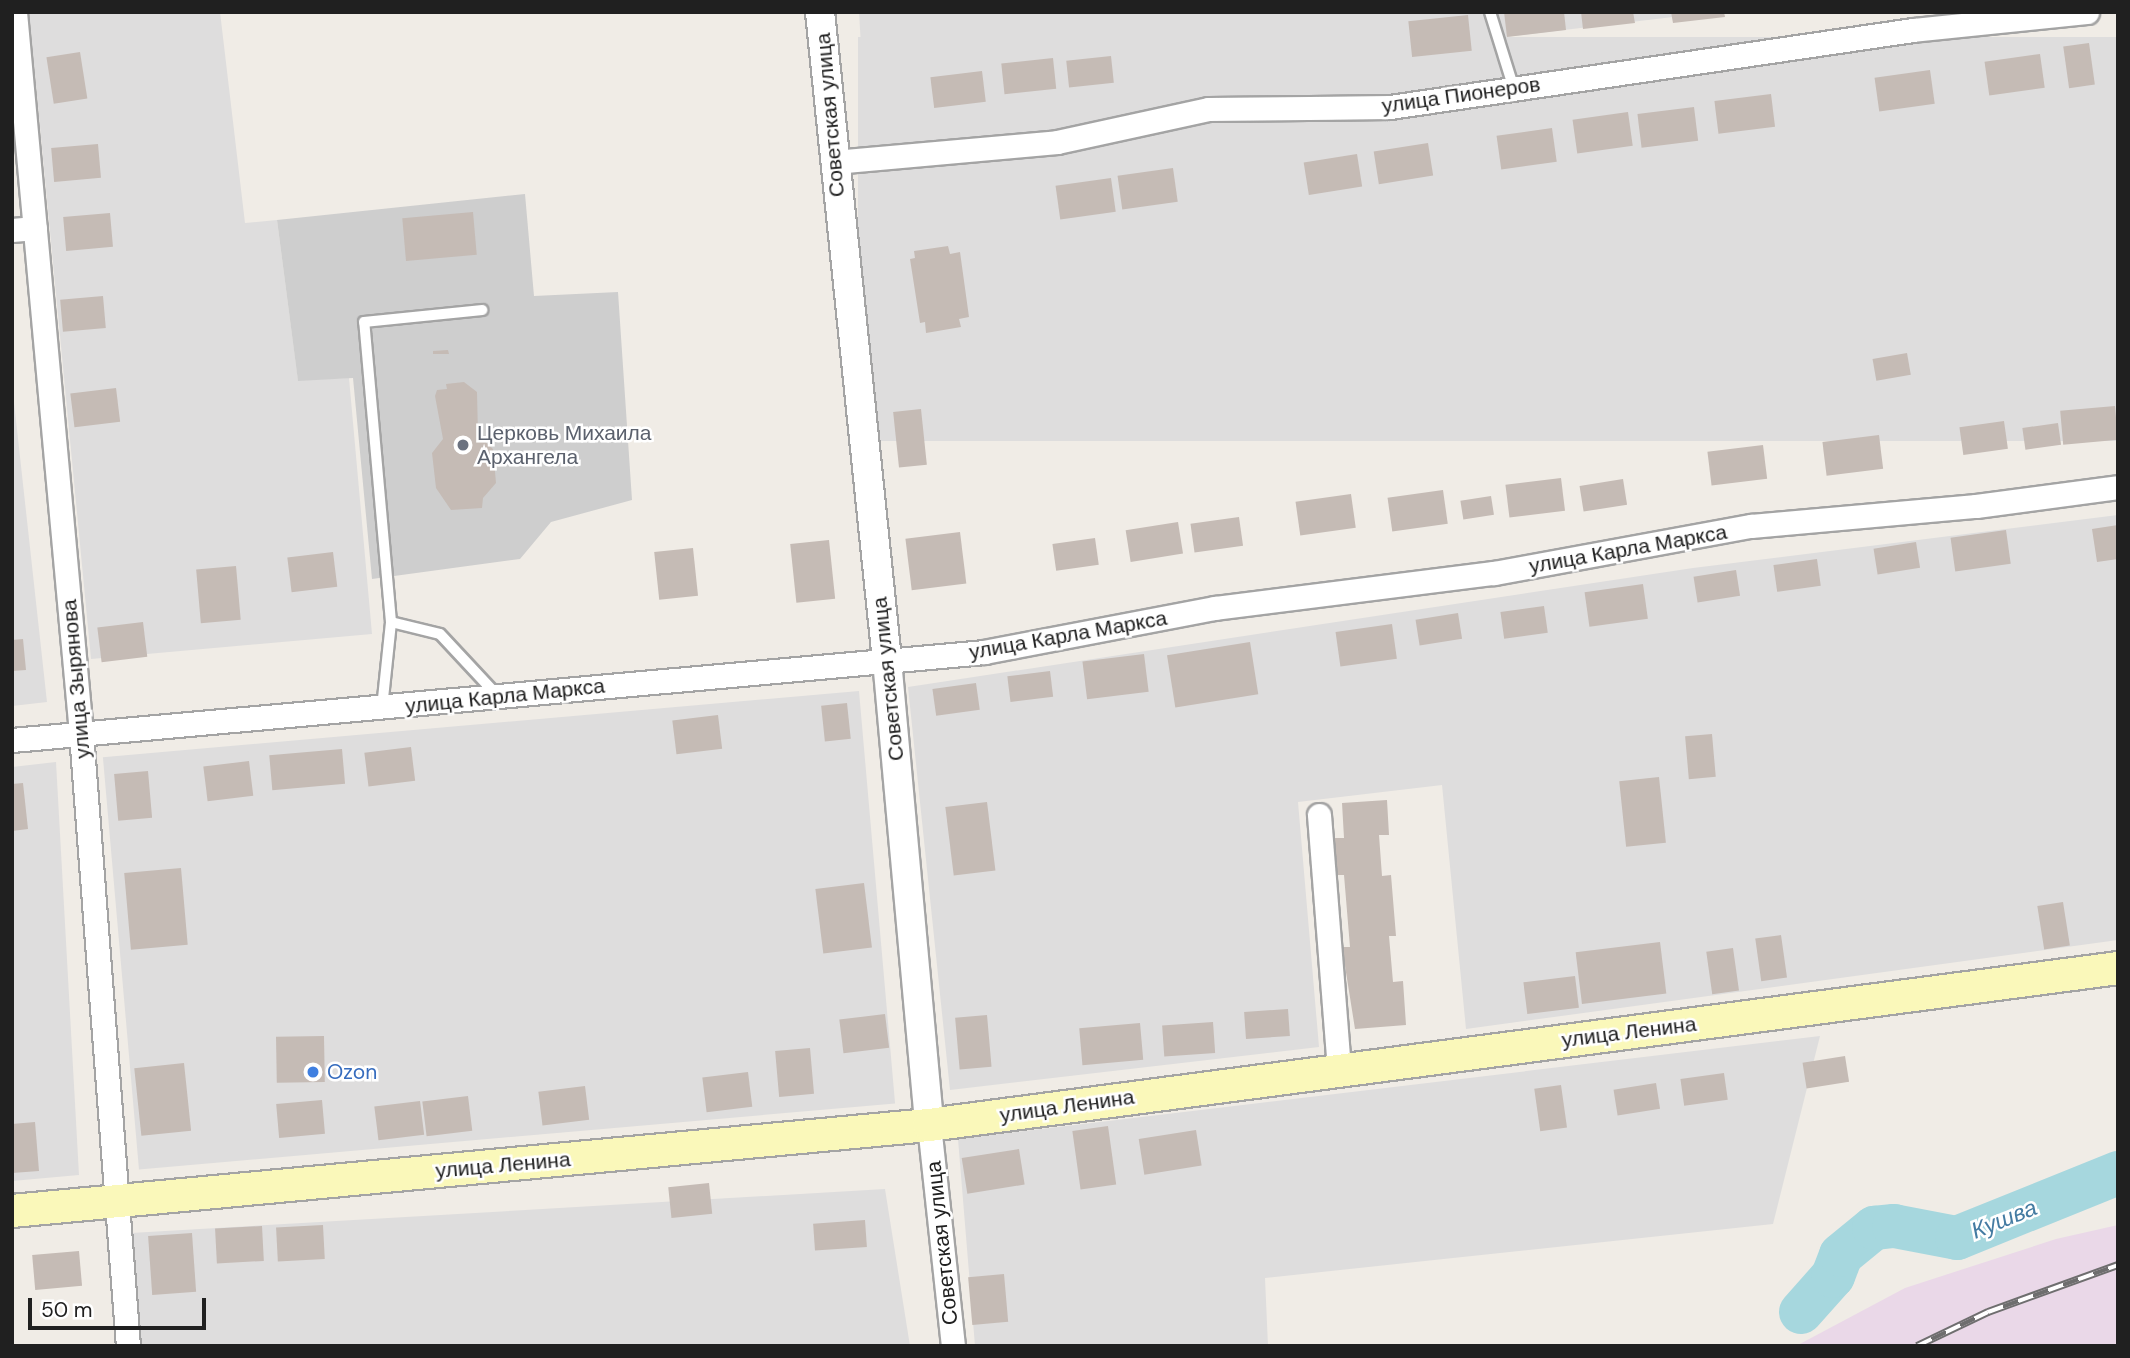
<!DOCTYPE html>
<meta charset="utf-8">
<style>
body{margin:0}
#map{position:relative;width:2130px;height:1358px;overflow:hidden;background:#f0ece6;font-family:"DM Sans",sans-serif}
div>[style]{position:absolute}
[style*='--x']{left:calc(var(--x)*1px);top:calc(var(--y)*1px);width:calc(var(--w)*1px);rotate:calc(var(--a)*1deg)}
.residential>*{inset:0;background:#dedddd;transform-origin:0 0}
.industrial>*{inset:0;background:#ead8e8}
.religious>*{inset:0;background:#cecece}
.river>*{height:44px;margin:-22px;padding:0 22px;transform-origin:22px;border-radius:22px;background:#a6d7de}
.building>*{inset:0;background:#c5bbb5;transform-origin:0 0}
.roads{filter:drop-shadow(2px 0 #a4a4a4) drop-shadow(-2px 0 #a4a4a4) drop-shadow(0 2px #a4a4a4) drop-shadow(0 -2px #a4a4a4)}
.service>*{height:10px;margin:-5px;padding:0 5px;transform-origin:5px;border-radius:5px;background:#fff}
.minor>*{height:23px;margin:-11.5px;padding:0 11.5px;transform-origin:11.5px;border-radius:11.5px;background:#fff}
.tertiary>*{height:28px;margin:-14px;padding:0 14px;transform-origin:14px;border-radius:14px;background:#fff}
.secondary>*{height:32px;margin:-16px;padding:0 16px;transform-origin:16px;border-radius:16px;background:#faf8ba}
.rail>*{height:8px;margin-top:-4px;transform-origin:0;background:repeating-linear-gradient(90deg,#fff 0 16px,#6e6e6e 0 32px);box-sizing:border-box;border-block:2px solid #6e6e6e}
.dots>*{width:19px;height:19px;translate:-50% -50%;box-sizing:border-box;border:4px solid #fff;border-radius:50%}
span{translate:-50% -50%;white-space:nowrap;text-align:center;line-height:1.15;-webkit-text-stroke:5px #fff;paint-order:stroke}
.street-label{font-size:21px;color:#202020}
.worship-label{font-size:21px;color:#5b616d}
.left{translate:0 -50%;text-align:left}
.shop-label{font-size:21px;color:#366cbe}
.water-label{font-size:23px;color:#447ba2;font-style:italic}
.frame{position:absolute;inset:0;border:14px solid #202020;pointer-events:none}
.scale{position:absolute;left:28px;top:1298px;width:178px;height:32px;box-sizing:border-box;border:4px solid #202020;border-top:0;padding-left:9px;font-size:21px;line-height:24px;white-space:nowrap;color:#202020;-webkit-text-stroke:5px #fff;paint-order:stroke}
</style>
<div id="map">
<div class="residential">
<div style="clip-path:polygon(29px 12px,220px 12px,245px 223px,277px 220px,298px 380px,349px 378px,372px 634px,91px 659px)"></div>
<div style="clip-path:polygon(859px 12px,1715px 12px,865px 113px)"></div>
<div style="left:2118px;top:37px;width:404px;height:1260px;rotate:90deg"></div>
<div style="clip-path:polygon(12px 384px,47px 702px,12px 706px)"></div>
<div style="clip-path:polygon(2118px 515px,2118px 940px,1466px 1029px,1442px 785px,1298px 802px,1319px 1047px,950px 1090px,908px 687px,1693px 568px)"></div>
<div style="left:859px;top:691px;width:414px;height:759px;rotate:85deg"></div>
<div style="clip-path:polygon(56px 762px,79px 1175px,12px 1181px,12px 767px)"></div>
<div style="clip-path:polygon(1820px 1036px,1773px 1224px,1265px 1278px,1268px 1346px,975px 1346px,958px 1139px)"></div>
<div style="clip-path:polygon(885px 1189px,910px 1346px,140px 1346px,131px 1233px)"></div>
</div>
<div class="industrial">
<div style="clip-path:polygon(2118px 1225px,2118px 1346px,1796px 1346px,1905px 1288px,2056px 1239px)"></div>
</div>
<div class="religious">
<div style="clip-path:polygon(525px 194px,534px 296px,618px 292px,632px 500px,551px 522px,520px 559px,372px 579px,353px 378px,298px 381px,277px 220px)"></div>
</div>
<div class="river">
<div style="--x:1801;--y:1312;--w:48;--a:-48.4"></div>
<div style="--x:1833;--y:1276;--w:22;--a:-69"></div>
<div style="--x:1841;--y:1255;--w:43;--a:-39.3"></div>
<div style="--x:1874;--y:1228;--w:20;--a:-6"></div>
<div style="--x:1894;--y:1226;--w:64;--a:10.8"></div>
<div style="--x:1957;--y:1238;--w:174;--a:-22"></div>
</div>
<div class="building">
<div style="clip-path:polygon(1504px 12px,1564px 12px,1566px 30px,1507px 37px)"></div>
<div style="clip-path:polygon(1581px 12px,1633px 12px,1635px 23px,1583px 29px)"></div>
<div style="clip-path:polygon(1671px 12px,1724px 12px,1725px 17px,1673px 23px)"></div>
<div style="left:1468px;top:15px;width:36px;height:60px;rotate:84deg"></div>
<div style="left:2089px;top:43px;width:42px;height:26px;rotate:82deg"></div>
<div style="left:80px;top:52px;width:47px;height:34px;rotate:81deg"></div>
<div style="left:2040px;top:54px;width:34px;height:56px;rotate:82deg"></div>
<div style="left:1111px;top:56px;width:27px;height:45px;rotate:84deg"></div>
<div style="left:1053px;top:58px;width:31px;height:52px;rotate:84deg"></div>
<div style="left:1930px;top:70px;width:34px;height:56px;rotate:82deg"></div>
<div style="left:982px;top:71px;width:31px;height:52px;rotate:83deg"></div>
<div style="left:1771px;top:94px;width:33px;height:57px;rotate:83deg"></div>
<div style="left:1694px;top:107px;width:34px;height:57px;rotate:83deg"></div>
<div style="left:1628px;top:112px;width:34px;height:56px;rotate:82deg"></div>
<div style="left:1552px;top:128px;width:34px;height:56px;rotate:82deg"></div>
<div style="left:1428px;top:143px;width:33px;height:55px;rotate:81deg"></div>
<div style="left:98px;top:144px;width:34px;height:47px;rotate:85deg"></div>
<div style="left:1357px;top:154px;width:33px;height:54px;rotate:81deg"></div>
<div style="left:1173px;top:168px;width:34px;height:56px;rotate:82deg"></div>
<div style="left:1111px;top:178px;width:34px;height:56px;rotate:82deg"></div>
<div style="left:473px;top:212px;width:43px;height:71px;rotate:85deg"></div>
<div style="left:110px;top:213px;width:34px;height:47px;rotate:85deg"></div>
<div style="clip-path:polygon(948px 246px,950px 254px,960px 252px,969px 317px,959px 319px,961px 327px,926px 333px,925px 322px,920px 323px,910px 259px,915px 258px,914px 251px)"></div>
<div style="left:103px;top:296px;width:32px;height:43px;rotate:85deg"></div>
<div style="clip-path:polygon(448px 350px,449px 354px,433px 354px,433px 351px)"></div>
<div style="left:1907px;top:353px;width:22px;height:35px;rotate:80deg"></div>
<div style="clip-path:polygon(464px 382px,477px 392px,478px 435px,493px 449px,496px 483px,483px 498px,482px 508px,451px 510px,436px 488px,432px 453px,443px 439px,435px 396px,437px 390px,447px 389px,446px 384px)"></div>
<div style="left:116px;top:388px;width:34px;height:46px;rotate:83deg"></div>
<div style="left:2115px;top:406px;width:34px;height:55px;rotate:85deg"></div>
<div style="left:921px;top:409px;width:56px;height:28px;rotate:84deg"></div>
<div style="left:2004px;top:421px;width:28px;height:45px;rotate:82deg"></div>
<div style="left:2058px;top:423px;width:22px;height:36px;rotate:82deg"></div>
<div style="left:1879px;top:435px;width:34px;height:57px;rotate:83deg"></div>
<div style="left:1763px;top:445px;width:34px;height:56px;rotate:83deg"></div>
<div style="left:1561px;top:478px;width:33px;height:56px;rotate:83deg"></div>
<div style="left:1623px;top:479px;width:26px;height:44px;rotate:81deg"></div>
<div style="left:1443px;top:490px;width:34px;height:56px;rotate:82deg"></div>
<div style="left:1351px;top:494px;width:34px;height:56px;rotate:82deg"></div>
<div style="left:1491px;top:496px;width:19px;height:31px;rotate:81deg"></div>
<div style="left:1239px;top:517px;width:29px;height:49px;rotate:82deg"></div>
<div style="left:1178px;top:522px;width:32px;height:53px;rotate:81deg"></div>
<div style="clip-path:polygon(2118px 525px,2118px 559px,2097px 562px,2092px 529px)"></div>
<div style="left:2006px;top:530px;width:34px;height:56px;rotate:82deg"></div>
<div style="left:960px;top:532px;width:52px;height:55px;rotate:83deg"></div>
<div style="left:1095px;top:538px;width:27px;height:43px;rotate:82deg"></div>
<div style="left:829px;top:540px;width:59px;height:39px;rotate:84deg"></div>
<div style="left:1916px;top:542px;width:26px;height:43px;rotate:81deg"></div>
<div style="left:693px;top:548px;width:48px;height:39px;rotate:84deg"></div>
<div style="left:333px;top:552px;width:35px;height:46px;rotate:83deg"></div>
<div style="left:1817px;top:559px;width:27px;height:44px;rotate:82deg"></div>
<div style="left:236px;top:566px;width:54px;height:40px;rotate:85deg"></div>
<div style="left:1736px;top:570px;width:26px;height:43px;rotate:81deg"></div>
<div style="left:1643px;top:584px;width:35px;height:59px;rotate:82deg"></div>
<div style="left:1544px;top:606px;width:27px;height:44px;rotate:82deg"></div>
<div style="left:1458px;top:613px;width:26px;height:43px;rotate:81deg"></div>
<div style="left:143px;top:622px;width:35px;height:46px;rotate:83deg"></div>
<div style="left:1392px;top:624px;width:35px;height:57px;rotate:82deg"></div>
<div style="clip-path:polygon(23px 639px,26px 670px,12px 671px,12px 640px)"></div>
<div style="left:1250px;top:642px;width:53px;height:84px;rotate:81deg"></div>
<div style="left:1144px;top:654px;width:38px;height:62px;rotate:83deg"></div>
<div style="left:1050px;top:671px;width:26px;height:43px;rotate:83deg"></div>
<div style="left:976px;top:683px;width:27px;height:44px;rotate:82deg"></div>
<div style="left:847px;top:703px;width:36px;height:26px;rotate:84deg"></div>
<div style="left:718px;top:715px;width:34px;height:46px;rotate:83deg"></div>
<div style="left:1712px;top:734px;width:43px;height:27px;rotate:85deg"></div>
<div style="left:411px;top:747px;width:34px;height:47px;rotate:83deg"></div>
<div style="left:342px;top:749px;width:35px;height:73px;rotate:85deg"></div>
<div style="left:249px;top:761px;width:35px;height:46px;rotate:83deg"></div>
<div style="left:148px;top:771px;width:47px;height:34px;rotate:85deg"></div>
<div style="left:1659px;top:777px;width:66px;height:40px;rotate:84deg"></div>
<div style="clip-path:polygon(23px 783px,28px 829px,12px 831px,12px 784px)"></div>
<div style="clip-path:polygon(1387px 800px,1389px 835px,1379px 835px,1382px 876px,1391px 875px,1396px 936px,1389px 936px,1393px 982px,1403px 981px,1406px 1025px,1355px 1029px,1342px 947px,1350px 947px,1344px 875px,1337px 875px,1334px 838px,1344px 838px,1342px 803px)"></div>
<div style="left:987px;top:802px;width:69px;height:42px;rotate:83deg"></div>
<div style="left:181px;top:868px;width:77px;height:57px;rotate:85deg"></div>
<div style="left:864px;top:883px;width:65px;height:49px;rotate:83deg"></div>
<div style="left:2063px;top:902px;width:44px;height:26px;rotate:81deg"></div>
<div style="left:1781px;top:935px;width:43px;height:26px;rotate:82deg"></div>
<div style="left:1660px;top:942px;width:52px;height:85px;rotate:83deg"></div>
<div style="left:1733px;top:948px;width:43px;height:27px;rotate:82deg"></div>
<div style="left:1575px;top:976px;width:32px;height:52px;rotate:83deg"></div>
<div style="left:1288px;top:1009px;width:27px;height:44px;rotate:86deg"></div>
<div style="left:885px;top:1014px;width:34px;height:46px;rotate:83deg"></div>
<div style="left:987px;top:1015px;width:52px;height:32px;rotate:85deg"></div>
<div style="left:1213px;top:1022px;width:31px;height:51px;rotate:86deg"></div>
<div style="left:1140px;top:1023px;width:37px;height:61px;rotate:85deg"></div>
<div style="left:324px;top:1036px;width:46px;height:48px;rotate:89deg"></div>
<div style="left:810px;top:1048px;width:46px;height:35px;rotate:85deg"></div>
<div style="left:1845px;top:1056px;width:26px;height:43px;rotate:81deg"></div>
<div style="left:184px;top:1063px;width:68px;height:50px;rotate:84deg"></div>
<div style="left:748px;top:1072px;width:35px;height:46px;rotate:83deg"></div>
<div style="left:1724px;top:1073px;width:27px;height:44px;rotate:82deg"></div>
<div style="left:1656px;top:1083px;width:26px;height:43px;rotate:81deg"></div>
<div style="left:1561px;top:1085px;width:43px;height:27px;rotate:82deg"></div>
<div style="left:585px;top:1086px;width:34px;height:47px;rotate:83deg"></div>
<div style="left:468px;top:1096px;width:35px;height:46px;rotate:83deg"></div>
<div style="left:322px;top:1100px;width:34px;height:46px;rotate:85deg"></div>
<div style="left:420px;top:1101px;width:34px;height:46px;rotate:83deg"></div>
<div style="clip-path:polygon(35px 1122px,39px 1171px,12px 1173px,12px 1124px)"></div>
<div style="left:1108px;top:1126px;width:59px;height:36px;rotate:82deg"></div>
<div style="left:1196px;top:1130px;width:36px;height:58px;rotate:81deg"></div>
<div style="left:1019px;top:1149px;width:36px;height:58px;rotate:81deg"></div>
<div style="left:709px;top:1183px;width:31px;height:41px;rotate:84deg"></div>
<div style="left:865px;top:1220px;width:27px;height:52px;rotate:86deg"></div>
<div style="left:323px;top:1225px;width:34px;height:47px;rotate:87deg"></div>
<div style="left:262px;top:1226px;width:35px;height:47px;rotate:87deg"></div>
<div style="left:192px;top:1233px;width:59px;height:44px;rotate:86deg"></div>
<div style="left:79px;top:1251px;width:35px;height:47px;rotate:85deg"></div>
<div style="left:1004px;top:1274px;width:48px;height:36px;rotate:85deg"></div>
</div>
<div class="roads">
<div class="service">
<div style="--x:1490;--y:12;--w:81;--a:72.7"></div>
<div style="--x:391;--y:622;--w:50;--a:13.8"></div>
<div style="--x:440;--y:634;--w:82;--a:47"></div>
<div style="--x:382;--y:708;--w:86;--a:-84"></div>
<div style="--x:391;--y:622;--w:301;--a:-95.1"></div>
<div style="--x:364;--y:322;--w:119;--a:-5.8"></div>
</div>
<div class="minor">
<div style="--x:15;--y:12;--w:724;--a:84.77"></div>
<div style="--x:81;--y:733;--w:615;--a:85.62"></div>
<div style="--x:834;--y:162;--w:224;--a:-5.1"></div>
<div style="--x:1057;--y:142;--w:155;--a:-12.3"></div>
<div style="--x:1208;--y:109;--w:182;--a:-0.6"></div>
<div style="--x:1390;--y:107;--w:529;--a:-8.38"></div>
<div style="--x:1913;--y:30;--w:175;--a:-5.9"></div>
<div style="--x:12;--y:230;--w:23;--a:-5"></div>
<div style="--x:12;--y:740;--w:976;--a:-5.17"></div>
<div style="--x:984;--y:652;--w:235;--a:-10.8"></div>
<div style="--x:1215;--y:608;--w:281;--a:-7.2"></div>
<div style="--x:1494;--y:573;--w:261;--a:-10.4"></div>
<div style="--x:1751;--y:526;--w:226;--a:-5.1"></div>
<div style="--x:1976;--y:506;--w:143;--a:-7.6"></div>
<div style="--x:1319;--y:815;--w:255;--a:85.5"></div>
<div style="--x:929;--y:1125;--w:222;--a:83.8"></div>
</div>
<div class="tertiary">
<div style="--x:820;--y:12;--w:651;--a:84.1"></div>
<div style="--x:887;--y:660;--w:467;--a:84.8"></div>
</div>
<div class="secondary">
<div style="--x:12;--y:1211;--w:921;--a:-5.36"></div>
<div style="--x:929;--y:1125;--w:1199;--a:-7.52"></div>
</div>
</div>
<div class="rail">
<div style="--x:1917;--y:1346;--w:79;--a:-25.6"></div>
<div style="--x:1988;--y:1312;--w:138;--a:-19.9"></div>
</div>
<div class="dots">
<div style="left:463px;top:445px;background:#6b7280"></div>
<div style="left:313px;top:1072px;background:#3f7fe0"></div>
</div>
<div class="street-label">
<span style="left:1461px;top:95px;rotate:-8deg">улица Пионеров</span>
<span style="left:830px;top:115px;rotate:-95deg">Советская улица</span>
<span style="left:1628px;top:549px;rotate:-10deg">улица Карла Маркса</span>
<span style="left:1068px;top:635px;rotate:-10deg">улица Карла Маркса</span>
<span style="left:76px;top:679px;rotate:-95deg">улица Зырянова</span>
<span style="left:888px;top:679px;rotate:-96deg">Советская улица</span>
<span style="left:505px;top:696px;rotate:-6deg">улица Карла Маркса</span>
<span style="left:1629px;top:1032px;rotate:-7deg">улица Ленина</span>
<span style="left:1067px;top:1106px;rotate:-8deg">улица Ленина</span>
<span style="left:503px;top:1165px;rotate:-5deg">улица Ленина</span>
<span style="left:942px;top:1243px;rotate:-96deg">Советская улица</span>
</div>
<div class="worship-label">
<span class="left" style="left:477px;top:445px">Церковь Михаила<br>Архангела</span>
</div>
<div class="shop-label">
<span class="left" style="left:327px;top:1072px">Ozon</span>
</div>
<div class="water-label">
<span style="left:2004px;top:1219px;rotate:-22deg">Кушва</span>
</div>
<div class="frame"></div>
<div class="scale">50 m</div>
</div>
